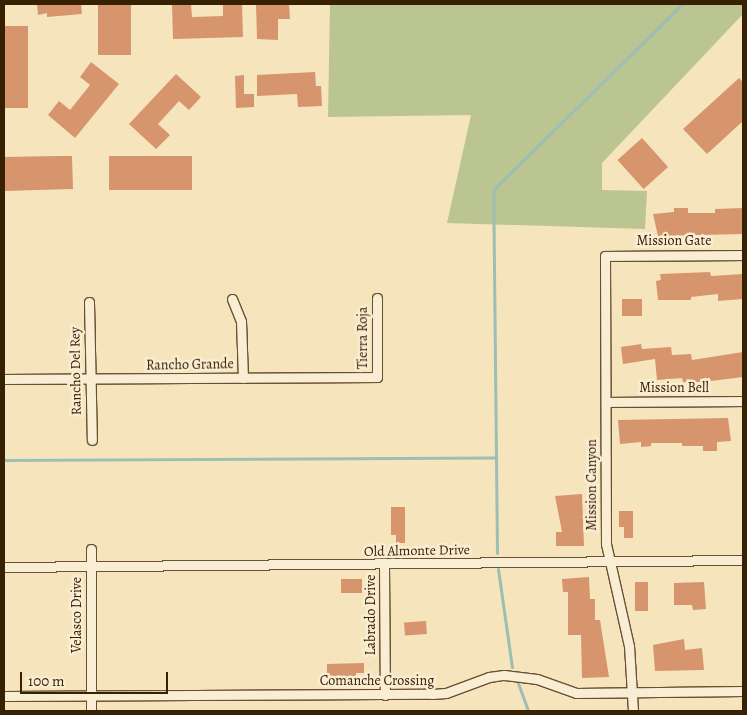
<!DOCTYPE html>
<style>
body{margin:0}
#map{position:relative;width:747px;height:715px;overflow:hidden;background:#f6e4bc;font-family:Alegreya,serif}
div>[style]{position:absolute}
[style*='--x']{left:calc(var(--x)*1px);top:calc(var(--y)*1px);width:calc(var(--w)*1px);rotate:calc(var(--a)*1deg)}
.green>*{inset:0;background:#bac592}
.stream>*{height:3px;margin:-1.5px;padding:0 1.5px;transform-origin:1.5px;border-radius:1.5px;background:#9dbeb4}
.building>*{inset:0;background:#d6956d;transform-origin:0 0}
.roads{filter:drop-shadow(1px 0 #685130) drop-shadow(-1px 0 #685130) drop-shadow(0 1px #685130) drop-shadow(0 -1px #685130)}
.street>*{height:9px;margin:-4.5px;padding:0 4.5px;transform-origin:4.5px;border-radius:4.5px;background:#f9edd3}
span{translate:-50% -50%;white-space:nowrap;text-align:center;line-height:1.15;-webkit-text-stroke:5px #f9edd3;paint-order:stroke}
.street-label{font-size:14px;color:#382002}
.frame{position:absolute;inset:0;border:5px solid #382002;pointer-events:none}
.scale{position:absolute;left:20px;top:672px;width:148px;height:22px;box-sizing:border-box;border:2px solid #382002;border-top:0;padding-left:6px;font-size:15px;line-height:18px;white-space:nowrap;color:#382002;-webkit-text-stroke:4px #f9edd3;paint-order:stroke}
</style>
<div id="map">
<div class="green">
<div style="clip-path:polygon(330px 4px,743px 4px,743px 14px,602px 163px,602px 190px,647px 191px,645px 229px,447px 223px,471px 115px,328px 117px)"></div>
</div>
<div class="stream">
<div style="--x:4;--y:460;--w:492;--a:-0.3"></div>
<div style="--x:497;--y:553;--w:358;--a:-90.6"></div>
<div style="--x:493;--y:195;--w:7;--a:-74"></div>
<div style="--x:495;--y:188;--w:262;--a:-44.5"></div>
<div style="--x:498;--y:569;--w:99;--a:81.9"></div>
<div style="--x:518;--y:683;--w:30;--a:70"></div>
</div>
<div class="building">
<div style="clip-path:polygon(37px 4px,81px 4px,82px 14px,47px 17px,47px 13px,38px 15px)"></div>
<div style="left:98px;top:4px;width:33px;height:51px"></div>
<div style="clip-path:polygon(172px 4px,191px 4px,192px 17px,223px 16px,223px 4px,242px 4px,243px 37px,173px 39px)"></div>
<div style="clip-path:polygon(256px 4px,289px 4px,290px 19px,278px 19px,278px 40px,257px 39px)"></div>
<div style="left:4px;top:26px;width:24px;height:82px"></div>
<div style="clip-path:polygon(91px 62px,119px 84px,75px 138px,48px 115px,59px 101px,70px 110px,90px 85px,80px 77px)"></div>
<div style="clip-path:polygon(315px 72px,316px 86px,321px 86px,322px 106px,298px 107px,297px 94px,257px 96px,257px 75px)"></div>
<div style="clip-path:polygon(176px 74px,201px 97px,189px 110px,179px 101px,158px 124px,170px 135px,156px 149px,129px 124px)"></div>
<div style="clip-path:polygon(244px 75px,244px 94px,254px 94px,254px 107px,236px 108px,235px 76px)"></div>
<div style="clip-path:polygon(739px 78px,743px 82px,743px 121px,707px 154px,683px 129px)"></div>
<div style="left:642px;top:138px;width:39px;height:33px;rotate:48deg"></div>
<div style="clip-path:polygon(56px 156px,72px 156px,73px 189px,4px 191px,4px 157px)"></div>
<div style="left:192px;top:156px;width:34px;height:83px;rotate:90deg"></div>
<div style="clip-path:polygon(674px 208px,688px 208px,688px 213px,715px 213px,715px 209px,743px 208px,743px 234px,658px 236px,653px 214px,674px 212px)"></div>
<div style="clip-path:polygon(710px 272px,711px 276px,743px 274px,743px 299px,718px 301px,718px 294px,691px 297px,691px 300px,658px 300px,656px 281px,661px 280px,660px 274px)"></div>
<div style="left:622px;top:299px;width:20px;height:17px"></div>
<div style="clip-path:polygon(641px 344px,642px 349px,671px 347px,672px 355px,691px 354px,692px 360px,743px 352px,743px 377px,703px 382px,683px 382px,682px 378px,657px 380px,655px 359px,623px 364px,621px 347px)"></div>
<div style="clip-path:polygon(728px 418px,731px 441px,717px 442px,717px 451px,703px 451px,703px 446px,682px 446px,682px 443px,651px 443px,651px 446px,641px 447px,641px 442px,620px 444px,618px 420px)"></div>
<div style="clip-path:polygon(582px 494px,584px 546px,556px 546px,556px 532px,562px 532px,555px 496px)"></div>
<div style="clip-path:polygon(391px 507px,405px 507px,405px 543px,396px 543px,396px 535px,391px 535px)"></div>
<div style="clip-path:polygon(619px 511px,633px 511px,633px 538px,624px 538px,624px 527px,619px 527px)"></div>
<div style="clip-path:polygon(589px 577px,590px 599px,595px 599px,595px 620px,600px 620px,609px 677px,582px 678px,581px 635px,568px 635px,568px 592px,563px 592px,562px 579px)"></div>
<div style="left:341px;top:579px;width:21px;height:14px"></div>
<div style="left:635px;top:582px;width:13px;height:29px"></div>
<div style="clip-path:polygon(704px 582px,706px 609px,693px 610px,692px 605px,674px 605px,674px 583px)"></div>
<div style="left:426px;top:621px;width:13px;height:22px;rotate:86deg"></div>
<div style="clip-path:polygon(684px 639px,685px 650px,702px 648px,704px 670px,655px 671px,653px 645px)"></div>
<div style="clip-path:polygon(364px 663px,364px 673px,356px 673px,356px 678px,327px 678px,327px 664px)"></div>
</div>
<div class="roads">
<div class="street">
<div style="--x:232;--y:299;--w:24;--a:68"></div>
<div style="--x:241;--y:321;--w:57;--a:88"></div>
<div style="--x:89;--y:302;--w:138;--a:88.8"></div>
<div style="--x:4;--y:379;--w:373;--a:-0.3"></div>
<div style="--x:377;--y:377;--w:79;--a:-90"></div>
<div style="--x:606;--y:402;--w:137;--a:-0.4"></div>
<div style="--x:384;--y:565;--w:130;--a:89.6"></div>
<div style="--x:4;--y:567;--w:739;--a:-0.54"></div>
<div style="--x:4;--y:696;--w:428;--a:-0.3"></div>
<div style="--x:432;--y:694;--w:14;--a:-4"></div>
<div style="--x:446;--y:693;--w:46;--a:-20.4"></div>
<div style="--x:489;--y:677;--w:15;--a:-8"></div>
<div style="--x:504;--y:675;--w:33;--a:7"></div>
<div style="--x:537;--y:679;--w:41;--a:19.7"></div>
<div style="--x:576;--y:693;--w:167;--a:-0.7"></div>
<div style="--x:91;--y:711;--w:162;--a:-90"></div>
<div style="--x:633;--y:711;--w:65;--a:-93.5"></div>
<div style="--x:629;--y:646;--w:105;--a:-102.7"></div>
<div style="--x:606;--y:544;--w:288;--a:-90.2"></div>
<div style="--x:605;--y:256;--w:138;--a:-0.4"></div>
</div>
</div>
<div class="street-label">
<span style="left:674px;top:241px">Mission Gate</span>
<span style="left:363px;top:338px;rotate:-90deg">Tierra Roja</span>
<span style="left:190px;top:365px;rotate:-1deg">Rancho Grande</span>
<span style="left:76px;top:371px;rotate:-91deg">Rancho Del Rey</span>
<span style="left:674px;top:388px">Mission Bell</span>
<span style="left:592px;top:485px;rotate:-90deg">Mission Canyon</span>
<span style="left:417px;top:551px;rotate:-1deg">Old Almonte Drive</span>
<span style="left:77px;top:615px;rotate:-90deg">Velasco Drive</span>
<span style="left:371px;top:615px;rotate:-90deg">Labrado Drive</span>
<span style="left:377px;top:681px">Comanche Crossing</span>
</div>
<div class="frame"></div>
<div class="scale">100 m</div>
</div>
